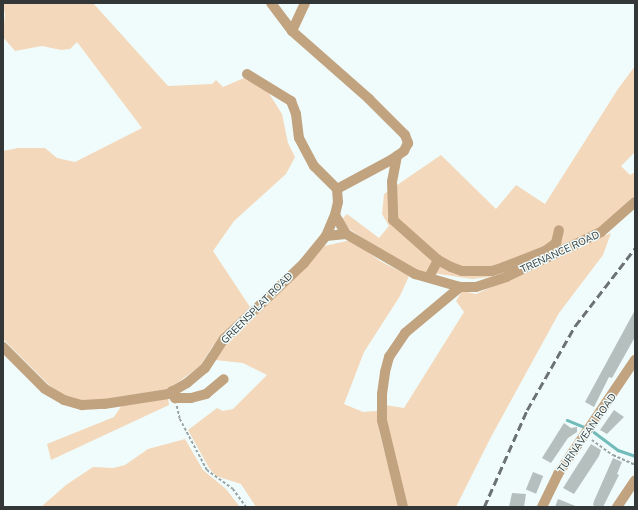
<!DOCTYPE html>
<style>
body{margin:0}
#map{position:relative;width:638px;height:510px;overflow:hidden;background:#f0fcfb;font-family:Mulish,sans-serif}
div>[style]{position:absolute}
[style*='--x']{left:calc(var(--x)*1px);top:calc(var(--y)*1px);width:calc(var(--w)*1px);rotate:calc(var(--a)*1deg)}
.green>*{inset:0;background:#f3d8bb}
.stream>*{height:2.5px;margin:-1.25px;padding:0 1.25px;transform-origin:1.25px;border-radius:1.25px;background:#71bbba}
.building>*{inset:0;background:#b4bfbe;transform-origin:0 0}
.path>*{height:1.5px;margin-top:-0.75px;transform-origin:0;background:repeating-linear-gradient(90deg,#9ba4a3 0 3px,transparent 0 5px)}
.minor>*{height:10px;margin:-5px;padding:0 5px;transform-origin:5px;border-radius:5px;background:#c2a380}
.rail>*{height:2.5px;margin-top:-1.25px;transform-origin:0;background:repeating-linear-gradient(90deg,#6c7272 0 8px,transparent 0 12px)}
span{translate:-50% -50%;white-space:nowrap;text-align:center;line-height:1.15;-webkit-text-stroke:3px #f0fcfb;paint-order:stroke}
.street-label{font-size:10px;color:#333737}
.frame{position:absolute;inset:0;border:4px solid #333737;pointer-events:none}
</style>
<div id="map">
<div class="green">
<div style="clip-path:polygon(3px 3px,93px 3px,168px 86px,212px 84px,216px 80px,223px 87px,244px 78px,265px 87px,282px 114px,288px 143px,295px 157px,286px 174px,234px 221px,213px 251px,250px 307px,212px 347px,200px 366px,169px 389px,92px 401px,76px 400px,61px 394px,50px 386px,3px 339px,3px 151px,18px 148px,45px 148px,57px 158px,75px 162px,142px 128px,77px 42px,70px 49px,61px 50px,42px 46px,15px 51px,3px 37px,5px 14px)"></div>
<div style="clip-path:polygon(635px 66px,635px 152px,621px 166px,630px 175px,635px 172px,635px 196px,597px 231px,515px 269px,490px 277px,472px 279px,412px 270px,349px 229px,342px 219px,347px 214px,379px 238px,389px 226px,382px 214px,384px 194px,441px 155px,496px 209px,516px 185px,545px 204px,618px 89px)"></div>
<div style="clip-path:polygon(611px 233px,603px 255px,559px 313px,491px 437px,456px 507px,407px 507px,388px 428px,385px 405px,404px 408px,464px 312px,456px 301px,462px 291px,476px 294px)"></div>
<div style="clip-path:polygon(351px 240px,380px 261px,409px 276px,400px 296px,364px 352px,344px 404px,363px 412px,377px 411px,380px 435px,399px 507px,256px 507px,241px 484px,216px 476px,209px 468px,188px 430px,217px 408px,223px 411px,233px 409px,267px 375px,243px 363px,215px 360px,222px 348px,286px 285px,320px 247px)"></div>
<div style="clip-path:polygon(168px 396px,169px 405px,51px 460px,47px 444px,114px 417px,122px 405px)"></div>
<div style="clip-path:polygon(185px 439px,203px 470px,226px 489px,240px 507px,41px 507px,66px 485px,93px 467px,113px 468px,125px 465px,148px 449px)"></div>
</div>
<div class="stream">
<div style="--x:567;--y:420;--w:18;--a:22"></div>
<div style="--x:594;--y:432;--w:30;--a:37"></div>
<div style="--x:618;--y:450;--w:18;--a:19"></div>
</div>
<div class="building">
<div style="clip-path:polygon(635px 310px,635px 337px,612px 378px,609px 377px,594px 407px,585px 402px)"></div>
<div style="clip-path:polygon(614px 410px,624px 417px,607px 434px,600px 430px)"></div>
<div style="clip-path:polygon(564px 423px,571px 428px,577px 427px,577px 432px,568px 438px,551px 463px,542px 458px)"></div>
<div style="clip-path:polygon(591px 444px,601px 450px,599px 456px,574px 494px,563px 488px)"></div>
<div style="clip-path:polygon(613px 458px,622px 462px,617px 474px,619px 475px,603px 507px,596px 507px,593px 505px,594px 501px)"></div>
<div style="left:533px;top:472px;width:11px;height:19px;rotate:22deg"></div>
<div style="clip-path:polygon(512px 493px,526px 494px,524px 507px,509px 507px)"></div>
<div style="clip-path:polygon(558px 499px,578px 507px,555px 507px)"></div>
</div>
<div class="path">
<div style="--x:177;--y:406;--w:13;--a:77"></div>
<div style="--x:180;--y:419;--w:58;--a:62.1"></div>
<div style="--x:207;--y:470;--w:32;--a:36"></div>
<div style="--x:233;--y:489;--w:22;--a:54"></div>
<div style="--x:592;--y:440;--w:26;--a:36"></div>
<div style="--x:613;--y:455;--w:24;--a:24"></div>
</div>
<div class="minor">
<div style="--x:271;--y:3;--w:35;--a:53"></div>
<div style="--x:292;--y:31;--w:103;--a:41.4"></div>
<div style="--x:369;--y:99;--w:51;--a:45"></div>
<div style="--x:405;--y:135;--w:9;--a:69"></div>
<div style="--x:408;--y:143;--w:9;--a:117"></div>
<div style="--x:404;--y:151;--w:16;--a:145"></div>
<div style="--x:391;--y:160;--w:61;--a:151.8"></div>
<div style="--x:292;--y:31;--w:31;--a:-65"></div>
<div style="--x:247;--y:74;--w:52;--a:31.5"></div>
<div style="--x:291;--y:101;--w:14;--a:69"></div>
<div style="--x:296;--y:114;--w:24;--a:83"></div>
<div style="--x:299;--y:138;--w:32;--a:62"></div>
<div style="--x:314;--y:166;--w:33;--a:45"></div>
<div style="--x:337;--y:189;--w:13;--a:86"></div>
<div style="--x:338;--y:202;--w:13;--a:103"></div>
<div style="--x:335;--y:215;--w:22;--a:60"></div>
<div style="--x:346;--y:234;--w:80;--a:30.1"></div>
<div style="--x:415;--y:274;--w:47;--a:16.1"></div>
<div style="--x:460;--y:287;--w:16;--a:0"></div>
<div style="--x:476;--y:287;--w:32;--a:-18"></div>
<div style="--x:506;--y:277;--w:105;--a:-25.3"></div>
<div style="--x:601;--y:232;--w:45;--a:-41.4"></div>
<div style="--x:397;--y:156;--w:26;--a:101"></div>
<div style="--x:392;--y:182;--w:38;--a:88"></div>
<div style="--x:393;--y:220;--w:60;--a:41.6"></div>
<div style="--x:438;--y:260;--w:15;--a:28"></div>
<div style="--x:451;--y:267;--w:12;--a:20"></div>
<div style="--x:462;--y:271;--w:30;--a:0"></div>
<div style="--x:492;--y:271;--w:13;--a:-18"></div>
<div style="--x:504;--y:267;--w:44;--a:-21.3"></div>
<div style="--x:545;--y:251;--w:14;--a:-36"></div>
<div style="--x:556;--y:243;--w:13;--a:-77"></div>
<div style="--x:326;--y:236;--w:23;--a:-67"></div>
<div style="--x:429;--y:277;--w:19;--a:-62"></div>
<div style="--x:3;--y:347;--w:59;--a:45"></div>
<div style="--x:45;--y:389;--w:22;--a:30"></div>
<div style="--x:64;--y:400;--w:19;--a:16"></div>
<div style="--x:82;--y:405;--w:22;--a:-3"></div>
<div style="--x:104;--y:404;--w:65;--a:-8.9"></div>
<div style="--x:168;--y:394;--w:22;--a:-30"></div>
<div style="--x:187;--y:383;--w:23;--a:-40"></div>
<div style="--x:205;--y:368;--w:35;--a:-57"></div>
<div style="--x:224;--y:339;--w:110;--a:-43.5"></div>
<div style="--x:304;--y:263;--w:35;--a:-51"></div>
<div style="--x:326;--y:236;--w:20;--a:-6"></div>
<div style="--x:172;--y:391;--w:8;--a:67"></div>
<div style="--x:175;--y:398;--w:16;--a:0"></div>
<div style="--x:191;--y:398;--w:16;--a:-15"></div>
<div style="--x:206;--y:394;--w:23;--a:-40"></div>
<div style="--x:403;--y:507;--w:89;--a:-103.6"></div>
<div style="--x:382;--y:420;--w:26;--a:-90"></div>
<div style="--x:382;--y:394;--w:22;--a:-82"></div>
<div style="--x:385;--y:372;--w:16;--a:-75"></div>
<div style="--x:389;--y:357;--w:29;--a:-56"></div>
<div style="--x:405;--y:333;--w:72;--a:-39.9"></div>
<div style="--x:542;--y:507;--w:37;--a:-64"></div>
<div style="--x:558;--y:474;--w:138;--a:-56"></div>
<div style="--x:617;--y:507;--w:32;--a:-56"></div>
</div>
<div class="rail">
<div style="--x:484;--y:507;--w:106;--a:-66.1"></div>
<div style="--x:527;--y:410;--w:97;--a:-60.3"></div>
<div style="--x:575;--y:326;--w:98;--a:-52.4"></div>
</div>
<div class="street-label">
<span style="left:560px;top:252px;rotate:-25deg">TRENANCE ROAD</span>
<span style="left:257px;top:308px;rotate:-45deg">GREENSPLAT ROAD</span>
<span style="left:587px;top:433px;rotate:-55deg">TURNAVEAN ROAD</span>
</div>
<div class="frame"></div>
</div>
